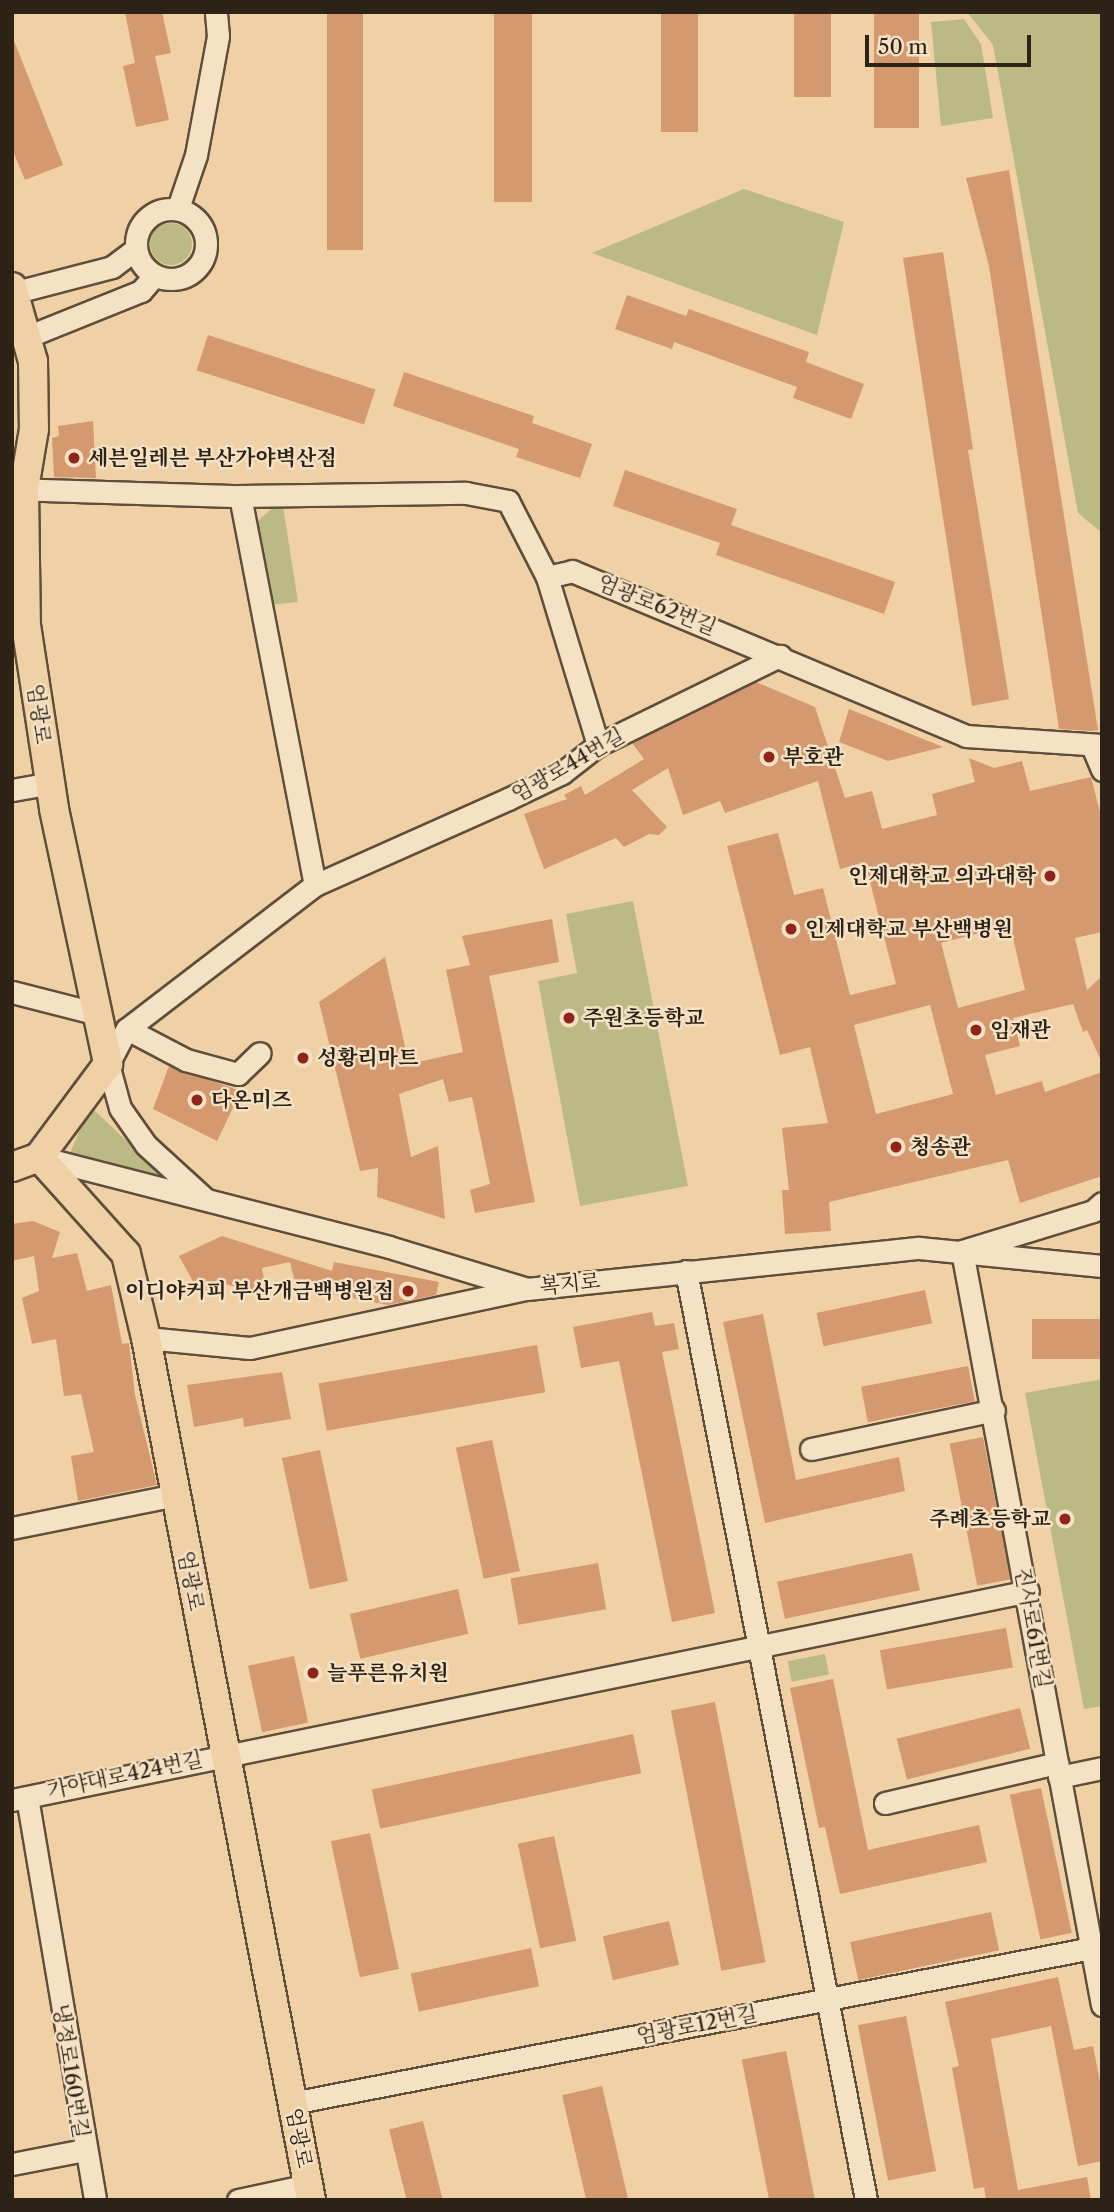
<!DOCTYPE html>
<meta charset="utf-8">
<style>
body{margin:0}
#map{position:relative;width:1114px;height:2212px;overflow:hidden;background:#f0d1a5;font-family:"Libre Caslon Text","Noto Serif KR",serif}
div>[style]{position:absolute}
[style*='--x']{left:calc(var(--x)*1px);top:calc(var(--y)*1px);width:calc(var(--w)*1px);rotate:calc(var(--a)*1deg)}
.green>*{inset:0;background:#bcba84;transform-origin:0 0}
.round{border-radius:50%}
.building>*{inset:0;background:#d59970;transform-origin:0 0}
.roads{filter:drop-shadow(2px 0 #5e4e3a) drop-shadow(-2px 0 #5e4e3a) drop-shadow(0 2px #5e4e3a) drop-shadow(0 -2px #5e4e3a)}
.minor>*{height:21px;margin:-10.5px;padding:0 10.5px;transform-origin:10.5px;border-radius:10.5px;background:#f5e1c4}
.minor>.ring{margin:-10.5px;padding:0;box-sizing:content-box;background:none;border:21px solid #f5e1c4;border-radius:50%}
.major>*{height:28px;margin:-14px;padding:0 14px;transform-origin:14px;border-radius:14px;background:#f0d1a5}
.dots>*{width:19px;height:19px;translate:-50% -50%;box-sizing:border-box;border:4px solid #f5e1c4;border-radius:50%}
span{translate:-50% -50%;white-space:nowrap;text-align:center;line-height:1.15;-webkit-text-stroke:5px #f5e1c4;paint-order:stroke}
.poi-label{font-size:21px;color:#2d2216;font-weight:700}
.left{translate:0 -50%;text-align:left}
.right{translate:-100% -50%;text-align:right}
.street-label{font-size:21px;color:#2d2216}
.frame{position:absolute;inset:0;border:14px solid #2d2216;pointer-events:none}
.scale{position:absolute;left:865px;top:35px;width:166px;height:32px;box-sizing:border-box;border:4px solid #2d2216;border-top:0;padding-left:9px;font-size:21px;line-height:24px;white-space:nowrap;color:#2d2216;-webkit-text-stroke:5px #f5e1c4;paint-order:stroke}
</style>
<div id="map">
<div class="green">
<div style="clip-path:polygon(967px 12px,1102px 12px,1102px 533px,1078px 513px,993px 45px)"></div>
<div style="clip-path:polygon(964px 19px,981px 44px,993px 118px,941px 126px,931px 22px)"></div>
<div style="clip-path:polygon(744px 189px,844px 222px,817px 335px,592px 253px)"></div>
<div class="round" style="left:150px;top:223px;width:42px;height:42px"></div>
<div style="clip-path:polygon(282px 500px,298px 602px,269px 605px,255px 523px)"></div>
<div style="clip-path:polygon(633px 901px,688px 1186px,580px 1206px,538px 981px,577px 973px,566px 914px)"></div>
<div style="clip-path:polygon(90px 1106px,175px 1187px,70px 1153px)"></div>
<div style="clip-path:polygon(1102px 1379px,1102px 1706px,1084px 1709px,1025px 1393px)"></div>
<div style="left:825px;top:1654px;width:21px;height:38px;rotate:79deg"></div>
</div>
<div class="building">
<div style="clip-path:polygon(125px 12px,162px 12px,171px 53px,155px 56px,169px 120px,136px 127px,123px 66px,135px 63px)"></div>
<div style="left:327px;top:12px;width:36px;height:238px"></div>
<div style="left:494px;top:12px;width:38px;height:190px"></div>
<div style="left:661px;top:12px;width:37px;height:120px"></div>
<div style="left:794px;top:12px;width:37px;height:85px"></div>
<div style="left:874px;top:12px;width:45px;height:116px"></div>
<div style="clip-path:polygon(13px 38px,63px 165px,25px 180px,12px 149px)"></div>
<div style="clip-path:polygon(1009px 170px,1098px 730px,1092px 731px,1059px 729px,989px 266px,966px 178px)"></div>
<div style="clip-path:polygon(943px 252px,973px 449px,968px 450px,1009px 699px,972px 706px,903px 258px)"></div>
<div style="clip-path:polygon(627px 295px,686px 316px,689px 309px,809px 352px,806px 362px,864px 384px,851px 419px,793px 398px,797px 387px,674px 342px,672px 349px,615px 329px)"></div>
<div style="left:208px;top:335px;width:176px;height:37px;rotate:18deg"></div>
<div style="clip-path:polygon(404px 372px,534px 416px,532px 423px,592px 444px,580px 478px,516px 457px,519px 449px,393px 406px)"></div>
<div style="clip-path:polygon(93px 421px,96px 478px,54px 477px,52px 438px,59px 436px,58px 426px)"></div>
<div style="clip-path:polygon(625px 470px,737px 509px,731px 525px,895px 582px,884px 614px,716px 555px,720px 543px,613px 506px)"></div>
<div style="clip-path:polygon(evenodd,756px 682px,815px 707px,845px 798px,872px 791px,882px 829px,937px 815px,932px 794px,975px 782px,969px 758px,994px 768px,1022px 761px,1030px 791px,1091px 777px,1102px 820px,1102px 932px,1075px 938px,1087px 990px,1102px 976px,1102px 1063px,1087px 1030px,1083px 1032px,1073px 1004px,1013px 1018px,1020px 1046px,985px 1055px,996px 1095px,1042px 1081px,1045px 1092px,1102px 1072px,1102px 1176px,1020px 1203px,1008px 1160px,829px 1202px,831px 1231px,785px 1234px,782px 1190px,789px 1190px,782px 1128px,828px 1123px,810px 1047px,780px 1055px,727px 846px,778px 833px,794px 895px,823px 888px,850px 995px,896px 984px,865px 862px,840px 869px,818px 781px,725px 813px,720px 801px,683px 815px,668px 768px,632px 790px,667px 827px,659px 835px,649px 834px,624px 847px,616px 838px,544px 869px,524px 814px,567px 799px,564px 795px,581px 786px,585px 795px,644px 759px,632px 743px,756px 682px,1010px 925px,1025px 990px,958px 1008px,941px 943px,1010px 925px,756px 682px,930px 1005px,953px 1094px,876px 1114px,854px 1025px,930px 1005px)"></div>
<div style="clip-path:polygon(849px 709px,943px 747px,888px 761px,839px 742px)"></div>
<div style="clip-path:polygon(552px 919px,559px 962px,489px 976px,535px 1202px,475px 1213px,470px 1190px,490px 1184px,472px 1097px,449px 1102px,443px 1079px,399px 1094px,411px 1157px,438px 1146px,445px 1219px,377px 1197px,378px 1168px,360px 1171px,319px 1002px,385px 957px,409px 1064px,463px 1052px,446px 970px,470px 965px,462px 936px)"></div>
<div style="clip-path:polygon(169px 1066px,241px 1091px,217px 1141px,153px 1109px)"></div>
<div style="clip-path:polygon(33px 1221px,60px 1232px,52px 1258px,77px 1253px,87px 1291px,111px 1285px,122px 1344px,129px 1343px,135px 1395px,157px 1485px,78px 1501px,71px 1456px,94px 1452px,81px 1394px,64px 1396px,56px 1339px,32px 1344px,22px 1298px,39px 1291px,34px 1256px,12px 1261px,12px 1224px)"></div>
<div style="clip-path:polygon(222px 1236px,332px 1271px,334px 1262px,439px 1282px,436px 1295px,388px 1305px,296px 1287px,290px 1262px,262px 1268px,267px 1295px,225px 1284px,200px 1294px,179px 1256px)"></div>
<div style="left:925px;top:1290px;width:34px;height:111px;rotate:78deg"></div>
<div style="clip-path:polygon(652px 1312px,655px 1326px,674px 1323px,679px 1349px,662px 1352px,715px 1613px,672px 1622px,619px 1361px,581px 1368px,573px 1327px)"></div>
<div style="clip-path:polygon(763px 1314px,796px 1480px,899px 1457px,905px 1491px,765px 1523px,723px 1322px)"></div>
<div style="left:1102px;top:1319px;width:40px;height:70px;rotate:90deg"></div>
<div style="left:537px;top:1345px;width:48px;height:222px;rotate:80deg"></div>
<div style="left:968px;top:1366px;width:36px;height:109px;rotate:79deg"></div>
<div style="clip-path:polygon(282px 1372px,291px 1419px,244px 1427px,243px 1418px,194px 1427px,187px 1385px)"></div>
<div style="left:983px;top:1437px;width:145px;height:34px;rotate:79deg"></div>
<div style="left:492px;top:1440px;width:134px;height:37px;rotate:78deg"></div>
<div style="left:320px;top:1450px;width:134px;height:39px;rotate:78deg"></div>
<div style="left:912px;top:1553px;width:38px;height:138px;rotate:78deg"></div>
<div style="left:598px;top:1563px;width:47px;height:89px;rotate:80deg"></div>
<div style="left:458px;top:1589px;width:46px;height:111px;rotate:77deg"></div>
<div style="left:1006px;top:1628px;width:40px;height:128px;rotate:80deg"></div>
<div style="left:294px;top:1656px;width:68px;height:47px;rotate:78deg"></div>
<div style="clip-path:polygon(833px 1679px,868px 1850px,979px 1825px,987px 1862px,840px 1894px,825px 1827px,819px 1828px,790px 1688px)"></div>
<div style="left:715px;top:1702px;width:265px;height:45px;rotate:79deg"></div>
<div style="left:1020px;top:1708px;width:42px;height:127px;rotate:76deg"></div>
<div style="left:633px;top:1734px;width:40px;height:267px;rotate:78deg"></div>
<div style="left:1041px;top:1788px;width:148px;height:32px;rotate:78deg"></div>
<div style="left:370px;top:1833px;width:139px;height:40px;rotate:78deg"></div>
<div style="left:554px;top:1836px;width:107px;height:37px;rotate:78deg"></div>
<div style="left:991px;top:1912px;width:39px;height:144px;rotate:78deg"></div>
<div style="left:669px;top:1921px;width:45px;height:68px;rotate:77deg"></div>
<div style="left:531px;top:1948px;width:39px;height:123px;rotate:78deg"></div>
<div style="clip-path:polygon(1058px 1977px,1074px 2050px,1093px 2046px,1102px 2092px,1102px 2161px,1078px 2166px,1051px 2026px,991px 2039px,1018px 2190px,1087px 2177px,1091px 2200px,986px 2200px,984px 2187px,974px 2189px,952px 2068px,959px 2066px,945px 2002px)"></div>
<div style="left:906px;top:2016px;width:158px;height:49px;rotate:79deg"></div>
<div style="left:786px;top:2051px;width:152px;height:45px;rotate:79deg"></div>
<div style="left:602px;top:2086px;width:117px;height:41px;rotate:77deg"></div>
<div style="left:423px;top:2121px;width:81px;height:35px;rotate:76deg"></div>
</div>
<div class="roads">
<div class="minor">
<div style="--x:178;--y:208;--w:56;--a:-71.2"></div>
<div style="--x:196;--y:155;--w:121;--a:-79.5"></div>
<div style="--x:218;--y:36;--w:24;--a:-95"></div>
<div class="ring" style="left:136px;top:209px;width:49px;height:49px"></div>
<div style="--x:16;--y:292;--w:99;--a:-14.6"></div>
<div style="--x:112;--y:267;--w:30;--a:-37"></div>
<div style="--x:29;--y:336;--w:121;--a:-21.9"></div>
<div style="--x:141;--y:291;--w:21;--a:-49"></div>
<div style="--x:12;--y:489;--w:228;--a:1.8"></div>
<div style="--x:240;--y:496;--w:226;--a:-0.8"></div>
<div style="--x:466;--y:493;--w:43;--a:10.8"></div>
<div style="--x:508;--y:501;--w:85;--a:62.8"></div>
<div style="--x:547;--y:577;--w:176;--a:73.1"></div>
<div style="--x:240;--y:496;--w:396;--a:79.1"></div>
<div style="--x:547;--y:577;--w:26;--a:-13"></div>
<div style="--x:572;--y:571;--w:427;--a:22.7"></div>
<div style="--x:966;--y:736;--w:136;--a:3.8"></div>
<div style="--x:1092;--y:746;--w:26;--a:67"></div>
<div style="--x:12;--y:790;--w:39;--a:-10"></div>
<div style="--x:12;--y:992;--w:89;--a:14.3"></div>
<div style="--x:127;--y:1029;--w:67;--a:27.7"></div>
<div style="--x:186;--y:1060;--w:54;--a:15.1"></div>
<div style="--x:238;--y:1074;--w:30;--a:-44"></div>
<div style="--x:39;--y:1157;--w:361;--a:14.4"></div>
<div style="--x:389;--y:1247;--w:144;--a:16.9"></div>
<div style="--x:527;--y:1289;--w:394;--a:-6"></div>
<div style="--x:919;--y:1248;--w:184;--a:5.6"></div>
<div style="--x:204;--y:1198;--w:79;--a:-137.6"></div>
<div style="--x:146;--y:1145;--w:45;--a:-125.1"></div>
<div style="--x:120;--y:1108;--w:46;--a:-105.3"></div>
<div style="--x:108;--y:1064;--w:40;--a:-62"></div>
<div style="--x:127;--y:1029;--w:237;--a:-37.5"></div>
<div style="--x:315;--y:885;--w:211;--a:-24"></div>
<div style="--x:508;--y:799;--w:60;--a:-25.7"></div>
<div style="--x:562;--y:773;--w:46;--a:-37.9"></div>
<div style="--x:598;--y:745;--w:203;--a:-26.1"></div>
<div style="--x:1102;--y:1203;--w:12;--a:138"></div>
<div style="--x:1093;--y:1211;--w:137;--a:163"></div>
<div style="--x:962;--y:1251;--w:767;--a:79.48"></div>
<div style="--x:686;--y:1271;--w:946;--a:79.03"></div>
<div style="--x:146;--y:1338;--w:104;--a:5.5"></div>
<div style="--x:250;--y:1348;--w:282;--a:-12.1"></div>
<div style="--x:811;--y:1449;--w:187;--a:-12"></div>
<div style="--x:12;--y:1528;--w:166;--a:-11.4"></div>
<div style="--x:1059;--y:1777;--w:44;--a:-11.8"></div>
<div style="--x:27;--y:1797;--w:409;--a:80.4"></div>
<div style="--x:12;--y:1800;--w:1037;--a:-11.62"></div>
<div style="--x:885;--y:1803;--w:177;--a:-13.1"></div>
<div style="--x:292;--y:2103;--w:825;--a:-10.97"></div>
<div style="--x:12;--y:2164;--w:73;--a:-11"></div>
<div style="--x:238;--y:2200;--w:72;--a:-12.1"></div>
</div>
<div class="major">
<div style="--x:12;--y:287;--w:77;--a:74.2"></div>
<div style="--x:33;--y:361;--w:68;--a:89.2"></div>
<div style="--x:34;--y:429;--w:61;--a:99.5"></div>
<div style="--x:24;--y:489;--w:136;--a:89.2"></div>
<div style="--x:26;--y:625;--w:186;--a:81.3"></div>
<div style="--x:54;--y:809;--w:261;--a:78"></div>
<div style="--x:108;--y:1064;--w:116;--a:126.6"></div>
<div style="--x:39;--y:1157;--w:130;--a:48.1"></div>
<div style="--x:126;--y:1254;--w:86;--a:76.6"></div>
<div style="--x:146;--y:1338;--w:878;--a:79.16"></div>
<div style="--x:12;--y:1167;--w:29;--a:-20"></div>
</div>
</div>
<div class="dots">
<div style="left:74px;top:458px;background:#8f2418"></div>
<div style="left:769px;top:757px;background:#8f2418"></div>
<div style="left:1050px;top:876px;background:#8f2418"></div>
<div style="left:791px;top:929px;background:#8f2418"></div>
<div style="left:569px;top:1018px;background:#8f2418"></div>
<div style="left:976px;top:1030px;background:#8f2418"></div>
<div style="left:303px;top:1058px;background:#8f2418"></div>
<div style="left:197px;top:1100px;background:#8f2418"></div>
<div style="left:896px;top:1147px;background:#8f2418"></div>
<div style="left:408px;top:1291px;background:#8f2418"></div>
<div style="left:1065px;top:1519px;background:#8f2418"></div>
<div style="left:313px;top:1673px;background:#8f2418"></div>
</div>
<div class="poi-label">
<span class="left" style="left:88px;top:458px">세븐일레븐 부산가야벽산점</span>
<span class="left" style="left:783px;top:757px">부호관</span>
<span class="right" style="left:1036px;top:876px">인제대학교 의과대학</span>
<span class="left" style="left:805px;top:929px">인제대학교 부산백병원</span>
<span class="left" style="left:583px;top:1018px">주원초등학교</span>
<span class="left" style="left:990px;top:1030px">임재관</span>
<span class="left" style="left:317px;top:1058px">성황리마트</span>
<span class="left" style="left:211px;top:1100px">다온미즈</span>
<span class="left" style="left:910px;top:1147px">청송관</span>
<span class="right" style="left:394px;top:1291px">이디야커피 부산개금백병원점</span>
<span class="right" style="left:1051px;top:1519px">주례초등학교</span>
<span class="left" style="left:327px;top:1673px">늘푸른유치원</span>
</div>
<div class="street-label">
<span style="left:657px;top:605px;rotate:22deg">엄광로62번길</span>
<span style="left:39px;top:714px;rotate:82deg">엄광로</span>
<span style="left:568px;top:765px;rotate:-30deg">엄광로44번길</span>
<span style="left:570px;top:1284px;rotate:-6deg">복지로</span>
<span style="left:191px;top:1581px;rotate:79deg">엄광로</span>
<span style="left:1033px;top:1628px;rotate:80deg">진사로61번길</span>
<span style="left:125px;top:1775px;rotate:-12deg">가야대로424번길</span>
<span style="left:697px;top:2025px;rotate:-11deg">엄광로12번길</span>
<span style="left:71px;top:2071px;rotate:81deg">냉정로160번길</span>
<span style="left:299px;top:2138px;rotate:79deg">엄광로</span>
</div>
<div class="frame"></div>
<div class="scale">50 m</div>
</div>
